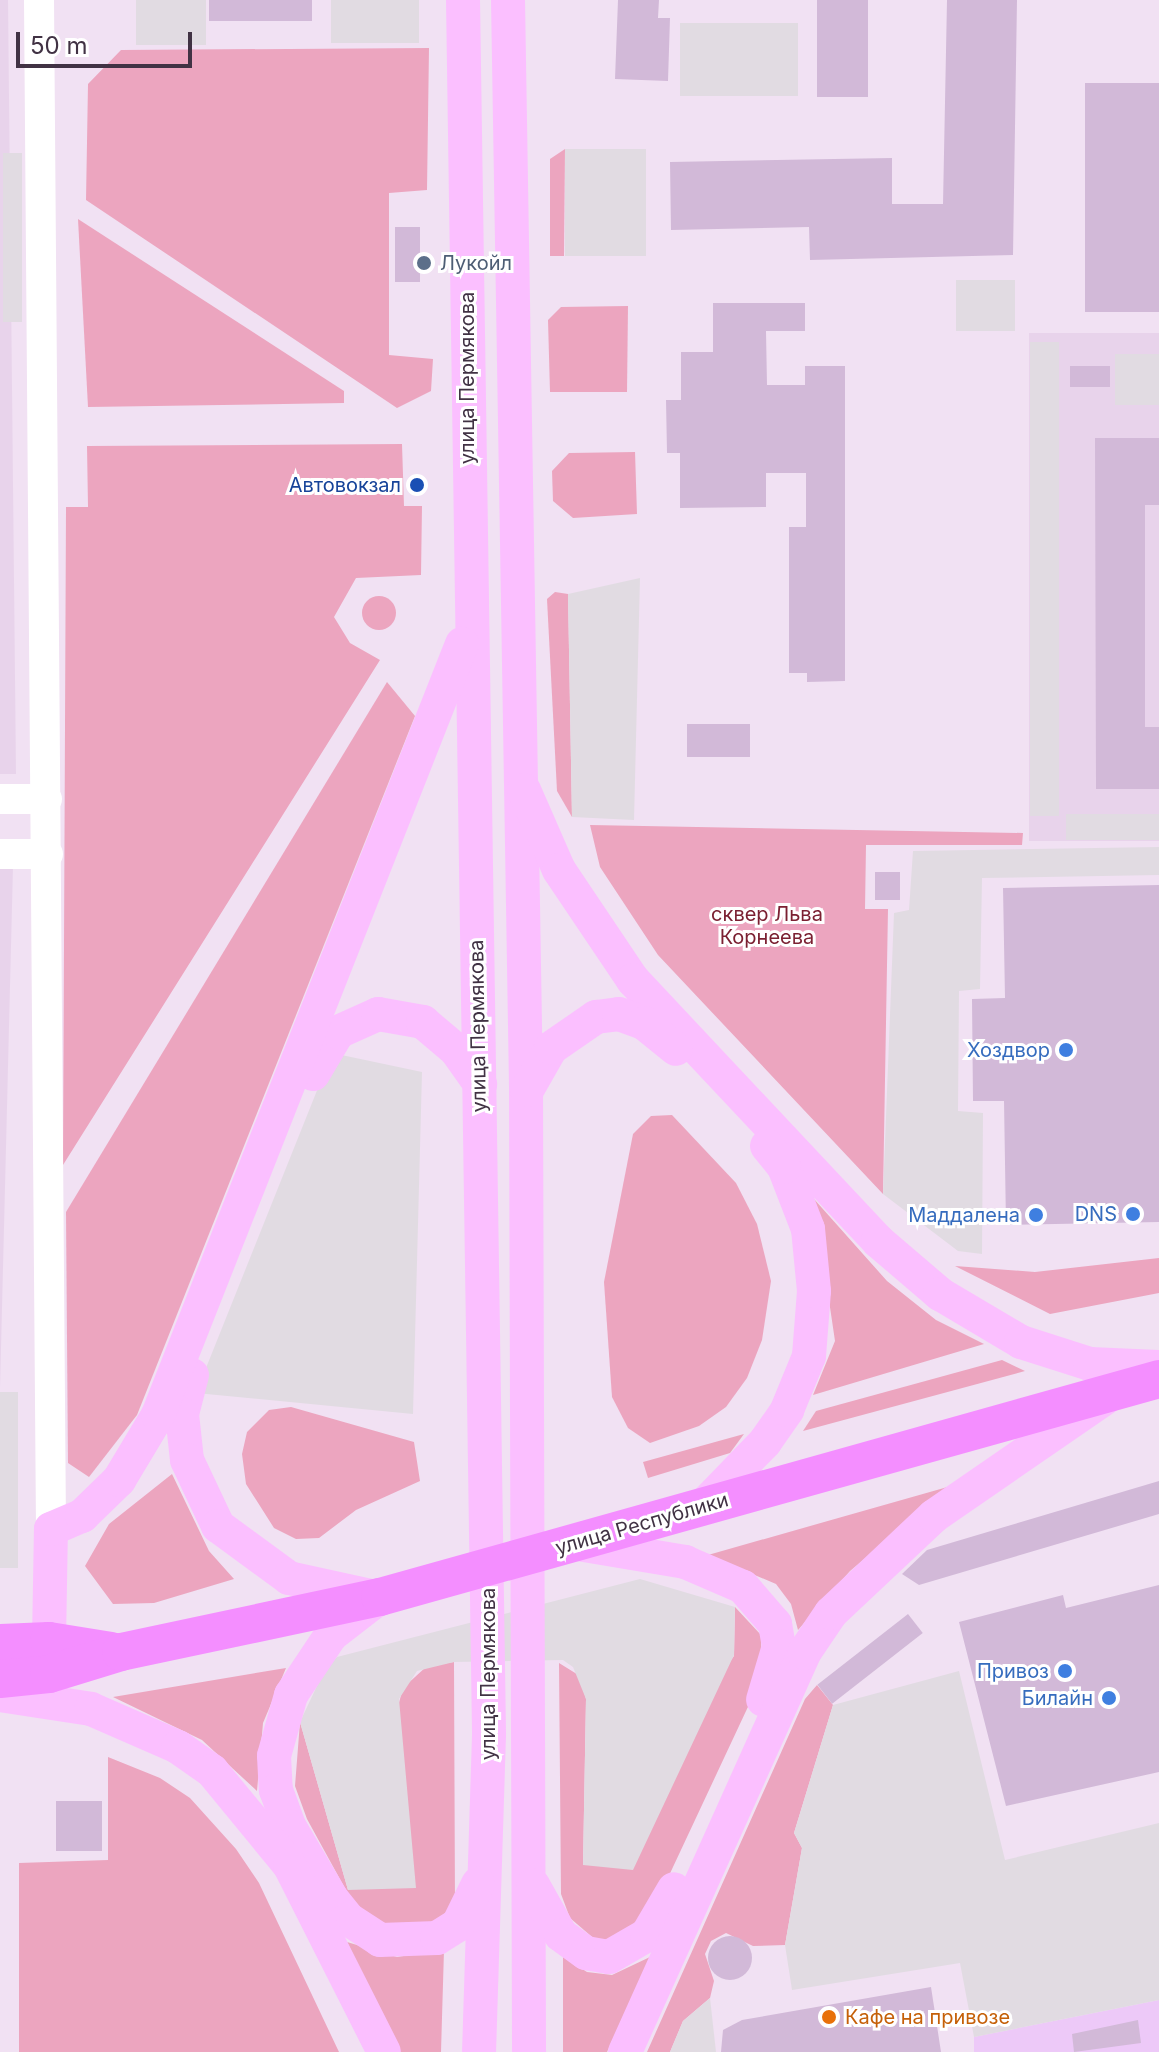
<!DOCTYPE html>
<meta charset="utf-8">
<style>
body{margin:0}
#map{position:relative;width:1159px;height:2052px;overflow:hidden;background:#f1e1f3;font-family:Inter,sans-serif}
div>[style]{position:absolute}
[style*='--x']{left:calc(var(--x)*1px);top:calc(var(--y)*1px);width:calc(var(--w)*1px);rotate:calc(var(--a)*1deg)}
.residential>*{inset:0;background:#e8d3eb;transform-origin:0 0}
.commercial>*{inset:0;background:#edc9f8}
.green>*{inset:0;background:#eca5bf}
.round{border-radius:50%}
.parking>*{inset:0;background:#e1dbe2;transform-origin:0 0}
.building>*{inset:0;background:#d2b9d8;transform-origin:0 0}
.tertiary>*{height:30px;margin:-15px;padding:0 15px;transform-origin:15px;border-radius:15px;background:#fff}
.secondary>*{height:34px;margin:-17px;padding:0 17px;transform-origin:17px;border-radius:17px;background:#fbbfff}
.primary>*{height:38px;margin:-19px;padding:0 19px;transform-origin:19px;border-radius:19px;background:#f48eff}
.dots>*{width:22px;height:22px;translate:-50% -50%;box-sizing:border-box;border:4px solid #fff;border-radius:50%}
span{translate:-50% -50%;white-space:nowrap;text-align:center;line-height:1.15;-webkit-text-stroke:6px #fff;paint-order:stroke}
.service-label{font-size:20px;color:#4e5e75}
.left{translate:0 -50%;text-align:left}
.street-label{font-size:20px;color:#413244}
.transit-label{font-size:20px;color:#164399}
.right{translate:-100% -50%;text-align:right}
.park-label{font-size:20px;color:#7b2032}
.shop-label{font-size:20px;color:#366cbe}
.food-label{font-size:20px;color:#c56008}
.scale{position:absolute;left:16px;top:32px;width:176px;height:36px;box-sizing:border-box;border:4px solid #413244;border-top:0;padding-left:10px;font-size:24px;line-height:28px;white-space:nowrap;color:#413244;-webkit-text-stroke:6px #fff;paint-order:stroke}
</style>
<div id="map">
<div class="residential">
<div style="clip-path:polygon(0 0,8px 0,16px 774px,0 774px)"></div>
<div style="left:1159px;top:333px;width:508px;height:130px;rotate:90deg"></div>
<div style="clip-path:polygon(0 866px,13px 866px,0 1388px)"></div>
</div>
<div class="commercial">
<div style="clip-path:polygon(1159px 2000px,1159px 2052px,974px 2052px,974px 2037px)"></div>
</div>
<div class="green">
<div style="clip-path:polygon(429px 48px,427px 190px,389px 193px,389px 355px,433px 359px,431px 391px,397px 408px,86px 200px,88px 84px,121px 50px)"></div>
<div style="clip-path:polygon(565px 149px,564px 256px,550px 256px,550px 159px)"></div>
<div style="clip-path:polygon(78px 219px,344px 391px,344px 403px,88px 407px)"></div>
<div style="clip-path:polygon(628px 306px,627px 392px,550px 392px,548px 320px,561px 307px)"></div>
<div style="clip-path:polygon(402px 444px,404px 506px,422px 506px,421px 575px,356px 578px,334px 617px,350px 643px,380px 660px,63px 1165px,66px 507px,88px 507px,87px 446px)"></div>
<div style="clip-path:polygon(635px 452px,637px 514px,573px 518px,553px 501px,552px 471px,569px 453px)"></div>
<div style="clip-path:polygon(555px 592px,568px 594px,572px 817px,557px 791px,547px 599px)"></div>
<div class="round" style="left:362px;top:596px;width:34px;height:34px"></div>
<div style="clip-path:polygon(387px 682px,415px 716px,137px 1415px,89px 1477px,68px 1463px,66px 1212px)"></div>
<div style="clip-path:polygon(590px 825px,1023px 833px,1022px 845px,866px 845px,865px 909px,888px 909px,883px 1194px,658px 955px,600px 867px)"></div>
<div style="clip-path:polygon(672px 1115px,736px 1183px,757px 1224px,771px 1281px,762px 1340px,747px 1378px,726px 1407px,699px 1426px,650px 1443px,628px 1428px,612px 1397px,604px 1282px,633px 1134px,651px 1116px)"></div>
<div style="clip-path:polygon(814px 1199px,887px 1281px,936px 1320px,984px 1344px,813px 1395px,835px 1341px)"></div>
<div style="clip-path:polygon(1159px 1258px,1159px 1293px,1050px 1314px,955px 1266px,1035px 1272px)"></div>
<div style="clip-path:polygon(1002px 1360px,1025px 1371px,803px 1431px,816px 1411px)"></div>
<div style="clip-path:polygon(291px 1407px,414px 1442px,420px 1481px,356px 1510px,319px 1538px,296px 1539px,274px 1528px,246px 1484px,242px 1454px,247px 1432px,269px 1410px)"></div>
<div style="clip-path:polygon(744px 1434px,730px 1453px,648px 1478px,643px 1462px)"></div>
<div style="clip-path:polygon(172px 1474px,209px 1551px,234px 1579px,154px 1603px,113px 1604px,85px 1566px,109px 1524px)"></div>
<div style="clip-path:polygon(951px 1486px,850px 1571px,798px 1630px,791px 1604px,776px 1584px,708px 1555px)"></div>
<div style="clip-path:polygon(735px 1607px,761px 1635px,761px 1679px,651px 1914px,641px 1929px,598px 1942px,570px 1918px,561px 1894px,559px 1663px,580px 1676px,586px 1699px,583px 1865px,734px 1656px)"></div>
<div style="clip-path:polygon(454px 1662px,455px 1907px,438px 1922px,394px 1930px,353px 1903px,307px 1819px,295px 1786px,300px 1722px,348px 1890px,403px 1688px,427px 1666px)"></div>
<div style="clip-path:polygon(286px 1668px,263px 1723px,257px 1791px,202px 1740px,113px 1697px)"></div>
<div style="clip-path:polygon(817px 1685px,833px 1705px,794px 1833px,802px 1848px,785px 1945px,753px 1946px,726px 1933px,711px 1941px,705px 1954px,714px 1981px,710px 1998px,683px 2021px,670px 2052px,647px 2052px,805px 1699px)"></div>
<div style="clip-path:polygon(108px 1757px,160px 1778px,190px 1798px,236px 1849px,259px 1883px,339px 2052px,19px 2052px,19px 1863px,108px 1860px)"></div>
<div style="clip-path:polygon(347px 1942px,397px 1957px,444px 1950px,441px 2052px,399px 2052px)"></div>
<div style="clip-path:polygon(563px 1957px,587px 1972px,612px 1975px,650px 1957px,607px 2052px,563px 2052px)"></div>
</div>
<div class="parking">
<div style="left:136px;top:0;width:70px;height:45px"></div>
<div style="left:331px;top:0;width:88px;height:43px"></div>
<div style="left:798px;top:23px;width:73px;height:118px;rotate:90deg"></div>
<div style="left:565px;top:149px;width:81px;height:107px"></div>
<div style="left:3px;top:153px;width:19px;height:169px"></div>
<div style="left:956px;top:280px;width:59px;height:51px"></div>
<div style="left:1030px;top:342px;width:29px;height:474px"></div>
<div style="left:1115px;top:354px;width:44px;height:51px"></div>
<div style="clip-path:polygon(640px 578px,634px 820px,572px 817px,568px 594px)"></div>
<div style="left:1159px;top:814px;width:26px;height:93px;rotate:90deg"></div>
<div style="clip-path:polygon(1159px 847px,1159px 875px,982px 878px,980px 989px,959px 991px,958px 1111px,983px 1113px,982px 1254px,958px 1251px,883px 1194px,894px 913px,909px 910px,913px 851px)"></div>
<div style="clip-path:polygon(332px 1053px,422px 1072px,413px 1414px,196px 1393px)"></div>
<div style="left:0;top:1392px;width:18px;height:176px"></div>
<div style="clip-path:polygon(640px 1579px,735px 1607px,734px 1655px,633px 1870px,583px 1865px,586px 1699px,573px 1667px,563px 1660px,454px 1662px,417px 1671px,399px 1699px,416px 1888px,348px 1890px,300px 1722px,324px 1671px,337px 1657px)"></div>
<div style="clip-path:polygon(959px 1671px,1005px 1860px,1159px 1823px,1159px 2000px,974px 2037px,960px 1963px,792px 1990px,785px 1945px,802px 1848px,794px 1833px,833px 1705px)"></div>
<div style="clip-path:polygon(710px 1998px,716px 2052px,670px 2052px,683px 2021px)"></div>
</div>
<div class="building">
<div style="left:209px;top:0;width:103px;height:21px"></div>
<div style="clip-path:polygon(618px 0,659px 0,658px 18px,670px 18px,668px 81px,615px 79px)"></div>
<div style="left:817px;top:0;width:51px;height:97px"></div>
<div style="clip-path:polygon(947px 0,1017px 0,1013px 255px,810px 260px,809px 227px,671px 230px,670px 162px,892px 158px,892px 204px,943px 204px)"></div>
<div style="left:1085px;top:83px;width:74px;height:229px"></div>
<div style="left:395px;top:227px;width:25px;height:55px"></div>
<div style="clip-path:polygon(713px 303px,805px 303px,805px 331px,766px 331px,767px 385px,805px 385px,805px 366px,845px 366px,845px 681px,807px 682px,807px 673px,789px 673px,789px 527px,806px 527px,806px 473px,766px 473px,766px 507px,680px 508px,680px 453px,667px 453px,666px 400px,681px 400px,681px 352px,713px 352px)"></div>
<div style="left:1070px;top:366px;width:40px;height:21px"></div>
<div style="clip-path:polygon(1095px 438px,1159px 438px,1159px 505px,1145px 505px,1145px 727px,1159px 727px,1159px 789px,1096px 789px)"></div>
<div style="left:687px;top:724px;width:63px;height:33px"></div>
<div style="left:875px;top:872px;width:25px;height:28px"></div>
<div style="clip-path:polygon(1159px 885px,1159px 1222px,1006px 1225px,1004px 1101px,973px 1101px,972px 999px,1005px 998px,1003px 888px)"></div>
<div style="clip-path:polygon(1159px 1481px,1159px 1514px,919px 1585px,902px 1574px,927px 1550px)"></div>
<div style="clip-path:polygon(1159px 1585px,1159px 1772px,1006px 1806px,959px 1622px,1063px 1595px,1066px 1608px)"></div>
<div style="left:908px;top:1614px;width:24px;height:115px;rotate:52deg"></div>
<div style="left:102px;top:1801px;width:50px;height:46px;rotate:90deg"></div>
<div class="round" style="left:708px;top:1936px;width:44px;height:44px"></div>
<div style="clip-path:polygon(931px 1987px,941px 2052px,721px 2052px,723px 2030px,742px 2020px)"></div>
<div style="clip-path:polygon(1138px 2020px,1141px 2043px,1074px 2052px,1072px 2034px)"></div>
</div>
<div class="tertiary">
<div style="--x:39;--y:0;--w:1529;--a:89.55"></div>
<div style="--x:0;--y:799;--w:47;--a:0"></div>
<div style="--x:0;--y:854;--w:48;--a:0"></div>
</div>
<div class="secondary">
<div style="--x:463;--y:0;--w:1735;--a:89.14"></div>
<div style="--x:489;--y:1735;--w:317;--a:91.8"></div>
<div style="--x:508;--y:0;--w:1090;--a:89.05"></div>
<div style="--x:526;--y:1090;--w:962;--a:89.82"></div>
<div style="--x:524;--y:790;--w:87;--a:66.4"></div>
<div style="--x:559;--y:870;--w:133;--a:56.1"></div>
<div style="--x:633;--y:980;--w:358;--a:46.8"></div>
<div style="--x:878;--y:1241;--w:82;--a:40.5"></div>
<div style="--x:940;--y:1294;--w:94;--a:30.7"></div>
<div style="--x:1021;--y:1342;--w:72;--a:17.7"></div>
<div style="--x:1090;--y:1364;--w:69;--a:2.5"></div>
<div style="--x:313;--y:1074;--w:49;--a:-59.2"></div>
<div style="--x:338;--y:1032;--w:44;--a:-24.2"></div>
<div style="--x:378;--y:1014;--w:46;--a:10.1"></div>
<div style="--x:423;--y:1022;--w:43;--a:40.3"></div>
<div style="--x:456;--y:1050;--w:42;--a:54.8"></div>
<div style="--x:527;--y:1090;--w:48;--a:-60.3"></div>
<div style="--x:551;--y:1048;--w:55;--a:-34.6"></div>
<div style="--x:596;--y:1017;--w:23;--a:-7"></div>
<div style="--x:619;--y:1014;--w:27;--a:20"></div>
<div style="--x:644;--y:1023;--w:41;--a:39.1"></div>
<div style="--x:192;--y:1375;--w:40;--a:104.4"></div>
<div style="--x:182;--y:1414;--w:46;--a:83.8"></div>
<div style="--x:187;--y:1460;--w:73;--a:64.8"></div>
<div style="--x:218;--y:1526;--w:88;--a:36.2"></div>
<div style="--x:289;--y:1578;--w:83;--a:12.5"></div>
<div style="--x:704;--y:1505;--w:88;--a:-45.9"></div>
<div style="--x:765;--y:1442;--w:39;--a:-55"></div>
<div style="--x:787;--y:1410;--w:58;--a:-67.8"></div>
<div style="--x:809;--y:1356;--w:65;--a:-85.6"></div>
<div style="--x:814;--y:1291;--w:62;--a:-95.5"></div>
<div style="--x:808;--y:1229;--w:66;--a:-111.2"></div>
<div style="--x:784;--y:1167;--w:27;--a:-129"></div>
<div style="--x:578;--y:1544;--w:109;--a:9.5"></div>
<div style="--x:685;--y:1562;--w:63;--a:23.3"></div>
<div style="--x:743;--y:1587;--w:49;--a:49.1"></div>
<div style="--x:775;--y:1624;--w:22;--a:80"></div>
<div style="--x:779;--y:1646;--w:56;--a:106.5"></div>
<div style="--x:380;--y:1597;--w:62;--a:142.2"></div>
<div style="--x:331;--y:1635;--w:72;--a:123.7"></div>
<div style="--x:291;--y:1695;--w:63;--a:105.6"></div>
<div style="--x:274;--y:1756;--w:34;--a:87"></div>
<div style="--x:276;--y:1790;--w:38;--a:70"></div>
<div style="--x:289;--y:1826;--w:85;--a:59.5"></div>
<div style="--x:332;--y:1899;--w:26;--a:51"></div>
<div style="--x:348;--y:1919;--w:38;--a:33"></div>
<div style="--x:380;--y:1940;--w:57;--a:-2"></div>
<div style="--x:437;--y:1938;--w:25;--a:-32"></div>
<div style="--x:458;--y:1925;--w:46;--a:-64"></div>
<div style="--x:49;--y:1641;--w:112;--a:-89"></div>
<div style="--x:51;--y:1529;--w:34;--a:-23"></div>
<div style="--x:82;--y:1516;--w:52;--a:-44.2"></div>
<div style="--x:119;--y:1480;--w:76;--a:-59"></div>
<div style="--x:158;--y:1415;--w:829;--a:-68.48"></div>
<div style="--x:0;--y:1695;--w:92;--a:8.7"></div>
<div style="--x:91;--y:1709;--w:95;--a:23.6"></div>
<div style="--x:178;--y:1747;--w:42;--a:35.2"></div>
<div style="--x:212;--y:1771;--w:123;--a:50.6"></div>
<div style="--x:290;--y:1866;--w:208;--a:63.2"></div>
<div style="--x:533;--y:1885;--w:57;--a:60.8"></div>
<div style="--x:561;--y:1935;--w:31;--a:36"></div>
<div style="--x:586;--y:1953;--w:23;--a:10"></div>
<div style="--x:609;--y:1957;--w:44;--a:-30.1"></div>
<div style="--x:647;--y:1935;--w:53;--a:-59.6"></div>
<div style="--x:625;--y:2052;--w:437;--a:-65.8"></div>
<div style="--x:804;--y:1653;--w:48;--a:-56"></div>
<div style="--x:831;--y:1613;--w:141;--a:-43.3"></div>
<div style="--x:934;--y:1516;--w:208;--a:-34.6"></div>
</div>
<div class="primary">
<div style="--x:0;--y:1643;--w:49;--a:-2.3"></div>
<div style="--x:49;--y:1641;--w:63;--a:9.2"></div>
<div style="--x:0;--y:1679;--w:49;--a:-5.8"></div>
<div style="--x:49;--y:1674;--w:75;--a:-17"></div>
<div style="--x:121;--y:1652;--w:265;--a:-12"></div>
<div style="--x:380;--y:1597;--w:809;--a:-15.63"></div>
</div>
<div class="dots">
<div style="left:424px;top:263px;background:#5c6f8a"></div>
<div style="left:417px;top:485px;background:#1a4fb4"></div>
<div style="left:1066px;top:1050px;background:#3f7fe0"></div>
<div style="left:1133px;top:1214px;background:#3f7fe0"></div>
<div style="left:1036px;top:1215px;background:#3f7fe0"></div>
<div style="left:1065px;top:1671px;background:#3f7fe0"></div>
<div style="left:1109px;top:1698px;background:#3f7fe0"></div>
<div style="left:829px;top:2017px;background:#e8710a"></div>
</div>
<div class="service-label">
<span class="left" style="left:440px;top:263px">Лукойл</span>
</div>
<div class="street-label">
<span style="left:467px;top:378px;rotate:-90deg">улица Пермякова</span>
<span style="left:478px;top:1026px;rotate:-91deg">улица Пермякова</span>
<span style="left:642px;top:1524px;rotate:-16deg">улица Республики</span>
<span style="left:488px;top:1674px;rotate:-90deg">улица Пермякова</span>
</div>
<div class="transit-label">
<span class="right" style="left:401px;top:485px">Автовокзал</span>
</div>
<div class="park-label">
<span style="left:767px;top:926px">сквер Льва<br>Корнеева</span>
</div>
<div class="shop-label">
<span class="right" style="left:1050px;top:1050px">Хоздвор</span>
<span class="right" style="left:1117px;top:1214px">DNS</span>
<span class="right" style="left:1020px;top:1215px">Маддалена</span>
<span class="right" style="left:1049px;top:1671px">Привоз</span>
<span class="right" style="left:1093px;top:1698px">Билайн</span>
</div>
<div class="food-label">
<span class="left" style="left:845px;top:2017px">Кафе на привозе</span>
</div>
<div class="scale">50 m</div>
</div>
